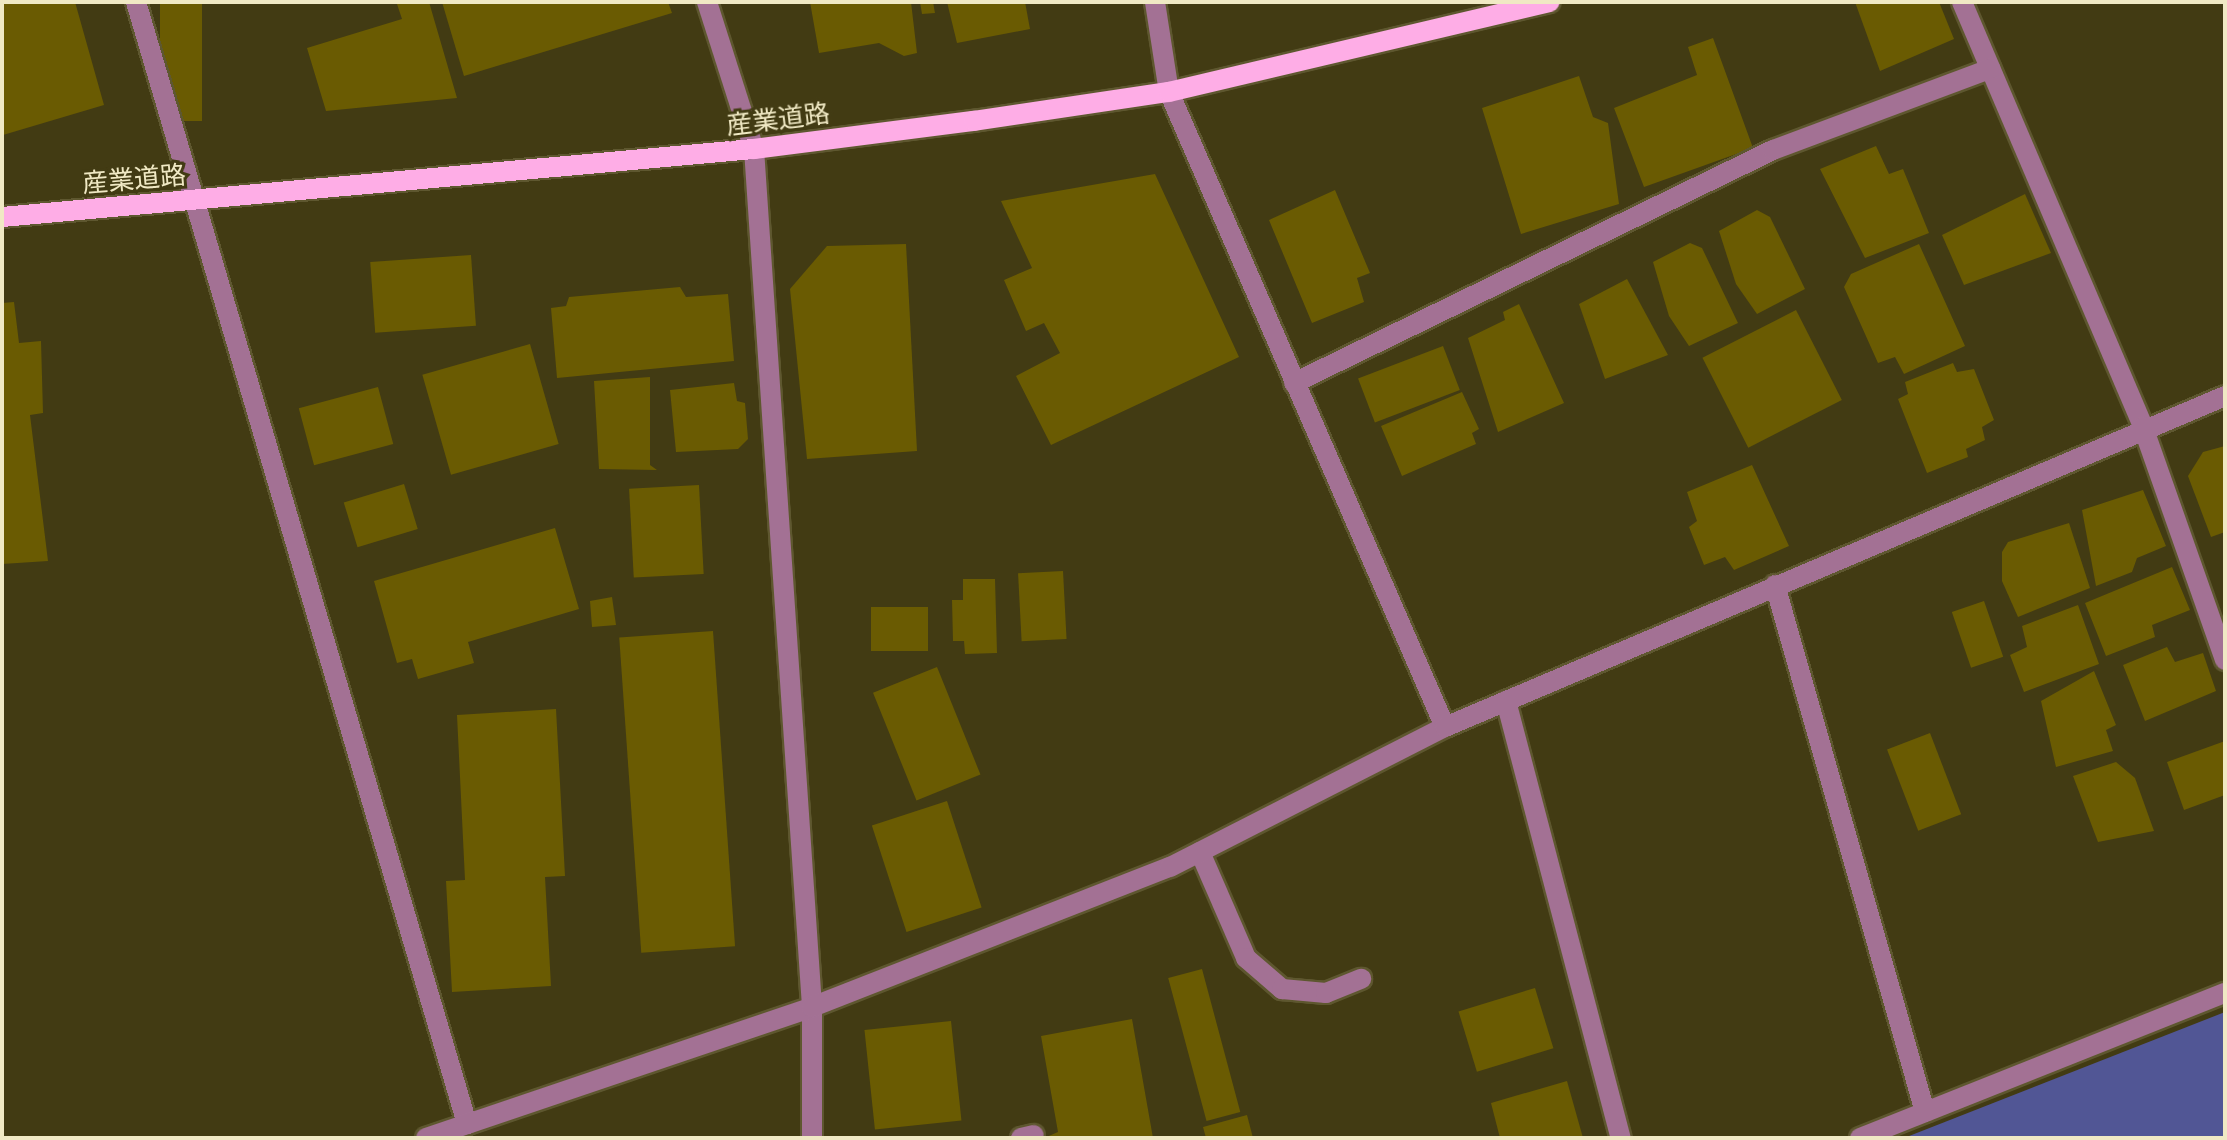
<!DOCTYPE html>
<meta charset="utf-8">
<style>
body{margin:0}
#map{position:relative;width:2227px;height:1140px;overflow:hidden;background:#423b13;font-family:"Open Sans","Noto Sans JP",sans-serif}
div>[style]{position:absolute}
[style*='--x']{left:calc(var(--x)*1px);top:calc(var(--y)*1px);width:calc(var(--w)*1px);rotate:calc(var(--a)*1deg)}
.green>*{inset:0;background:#515695}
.building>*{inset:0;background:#6a5b02;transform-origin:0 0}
.roads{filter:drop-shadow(2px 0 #5e572f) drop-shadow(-2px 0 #5e572f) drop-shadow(0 2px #5e572f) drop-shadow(0 -2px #5e572f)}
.minor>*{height:20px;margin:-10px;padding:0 10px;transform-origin:10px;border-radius:10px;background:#a37194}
.major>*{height:20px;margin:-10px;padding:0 10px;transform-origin:10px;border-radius:10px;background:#feade6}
span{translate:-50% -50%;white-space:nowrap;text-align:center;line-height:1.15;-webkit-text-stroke:6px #423b13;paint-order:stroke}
.street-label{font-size:26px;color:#f0e9c4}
.frame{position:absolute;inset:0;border:4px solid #f0e9c4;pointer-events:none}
</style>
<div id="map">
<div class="green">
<div style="clip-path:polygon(2225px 1012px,2225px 1138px,1904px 1138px)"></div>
</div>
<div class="building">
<div style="clip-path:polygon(2px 2px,75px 2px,104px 105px,3px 135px)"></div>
<div style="left:160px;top:2px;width:42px;height:119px"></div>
<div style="clip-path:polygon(429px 2px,457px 98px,326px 111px,307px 48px,402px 19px,397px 4px)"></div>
<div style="clip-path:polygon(442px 2px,668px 2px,672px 13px,464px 76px)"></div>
<div style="clip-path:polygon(810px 2px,911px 2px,917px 53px,904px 56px,879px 43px,819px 53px)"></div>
<div style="clip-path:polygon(920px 2px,933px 2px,935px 13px,922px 14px)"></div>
<div style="clip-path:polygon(947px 2px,1025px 2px,1030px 29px,957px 43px)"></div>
<div style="clip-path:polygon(1855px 2px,1939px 2px,1954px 39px,1880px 71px)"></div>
<div style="clip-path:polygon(1713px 38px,1753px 148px,1644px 187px,1614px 108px,1697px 75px,1688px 47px)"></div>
<div style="clip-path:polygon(1579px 76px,1593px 117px,1608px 123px,1619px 204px,1521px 234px,1482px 108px)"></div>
<div style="clip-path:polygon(1876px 146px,1889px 174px,1903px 169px,1929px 233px,1865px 258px,1820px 169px)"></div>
<div style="clip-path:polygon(1155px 174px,1239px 357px,1051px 445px,1016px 376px,1060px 353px,1044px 323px,1026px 331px,1004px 280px,1032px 268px,1001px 201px)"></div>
<div style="clip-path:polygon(1335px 190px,1370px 273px,1357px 278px,1364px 302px,1312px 323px,1269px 220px)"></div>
<div style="clip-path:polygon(2025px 194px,2051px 253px,1964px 285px,1942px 235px)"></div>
<div style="clip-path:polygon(1757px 210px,1770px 217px,1805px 289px,1757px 314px,1736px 284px,1719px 231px)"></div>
<div style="clip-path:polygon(1690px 243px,1702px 248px,1738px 323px,1689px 346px,1669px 316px,1653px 262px)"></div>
<div style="clip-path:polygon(906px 244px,917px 451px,807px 459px,790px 289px,827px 246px)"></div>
<div style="clip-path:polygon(1919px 244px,1965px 346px,1904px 374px,1895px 357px,1878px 363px,1844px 287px,1851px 274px)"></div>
<div style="left:471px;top:255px;width:71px;height:101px;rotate:86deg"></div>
<div style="clip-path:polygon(1627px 279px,1668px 355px,1605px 379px,1579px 304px)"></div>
<div style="clip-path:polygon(680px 287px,686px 297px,728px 294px,734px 361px,557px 378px,551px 308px,566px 306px,569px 297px)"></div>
<div style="clip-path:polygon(14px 302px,19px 343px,41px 341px,43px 413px,30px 415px,48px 561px,2px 564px,2px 303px)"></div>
<div style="clip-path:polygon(1519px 304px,1564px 403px,1498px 432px,1468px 338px,1505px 320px,1503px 312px)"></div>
<div style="left:1796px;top:310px;width:101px;height:105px;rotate:63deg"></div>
<div style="left:530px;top:344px;width:104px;height:112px;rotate:74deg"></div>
<div style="left:1443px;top:346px;width:47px;height:91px;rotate:69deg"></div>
<div style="clip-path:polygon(1953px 363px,1957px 372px,1974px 369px,1994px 420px,1982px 427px,1985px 440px,1966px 449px,1968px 457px,1927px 473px,1898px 399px,1908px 394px,1905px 382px)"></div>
<div style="clip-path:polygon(650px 377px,650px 465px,657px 470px,599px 469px,594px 381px)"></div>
<div style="clip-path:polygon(734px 383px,737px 401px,745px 403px,748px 439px,738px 449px,676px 452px,670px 390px)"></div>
<div style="left:378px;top:387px;width:59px;height:82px;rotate:75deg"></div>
<div style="clip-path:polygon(1462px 392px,1479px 429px,1472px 433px,1476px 444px,1402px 476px,1381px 426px)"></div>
<div style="clip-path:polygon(2225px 446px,2225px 532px,2211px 537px,2188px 476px,2203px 452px)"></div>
<div style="clip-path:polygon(1752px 465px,1789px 546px,1734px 570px,1725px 557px,1704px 565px,1689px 527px,1697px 521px,1687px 492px)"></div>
<div style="left:404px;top:484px;width:47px;height:63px;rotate:73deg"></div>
<div style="left:699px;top:485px;width:89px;height:70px;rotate:87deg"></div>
<div style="clip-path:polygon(2143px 490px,2166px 546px,2137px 558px,2132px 572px,2096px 586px,2082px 510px)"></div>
<div style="clip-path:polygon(2069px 523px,2090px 588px,2018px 617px,2002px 581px,2002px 552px,2008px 542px)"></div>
<div style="clip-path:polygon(555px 528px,579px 609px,468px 642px,474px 663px,418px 679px,412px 659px,397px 663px,374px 581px)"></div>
<div style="clip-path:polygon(2172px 567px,2190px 610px,2152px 625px,2155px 637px,2106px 656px,2085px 603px)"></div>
<div style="left:1063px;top:571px;width:68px;height:45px;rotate:87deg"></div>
<div style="clip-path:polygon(963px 579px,995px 579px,997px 653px,965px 654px,964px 641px,953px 641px,952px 600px,963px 600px)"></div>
<div style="clip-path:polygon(612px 597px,616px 625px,592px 627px,590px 601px)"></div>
<div style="left:1984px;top:601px;width:59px;height:34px;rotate:71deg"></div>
<div style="clip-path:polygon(2078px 605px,2099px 664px,2024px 692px,2010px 655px,2027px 647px,2022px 626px)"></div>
<div style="left:871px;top:607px;width:57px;height:44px"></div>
<div style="left:713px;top:631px;width:316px;height:94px;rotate:86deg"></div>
<div style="clip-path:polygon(2167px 647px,2175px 662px,2203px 653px,2216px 691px,2145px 721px,2123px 665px)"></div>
<div style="left:937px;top:667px;width:116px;height:69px;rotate:68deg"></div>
<div style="clip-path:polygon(2094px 671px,2116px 725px,2106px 730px,2113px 751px,2056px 767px,2041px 701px)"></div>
<div style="clip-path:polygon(556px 709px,565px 876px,545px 877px,551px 986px,452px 992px,446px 881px,465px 880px,457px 715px)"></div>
<div style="left:1930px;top:733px;width:87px;height:46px;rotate:69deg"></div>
<div style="clip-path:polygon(2225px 741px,2225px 795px,2184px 810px,2167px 762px)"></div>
<div style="clip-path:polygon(2116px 762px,2135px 778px,2154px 831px,2098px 842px,2073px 776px)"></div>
<div style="left:947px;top:801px;width:112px;height:79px;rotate:72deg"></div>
<div style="left:1202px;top:969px;width:148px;height:35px;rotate:75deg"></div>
<div style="left:1535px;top:988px;width:63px;height:80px;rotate:73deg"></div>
<div style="clip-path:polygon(1132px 1019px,1153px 1138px,1044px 1138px,1058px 1132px,1041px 1036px)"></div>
<div style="left:951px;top:1021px;width:100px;height:87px;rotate:84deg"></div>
<div style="clip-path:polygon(1567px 1081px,1583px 1138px,1500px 1138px,1491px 1103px)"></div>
<div style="clip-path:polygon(1247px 1115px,1253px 1138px,1206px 1138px,1203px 1127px)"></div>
</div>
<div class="roads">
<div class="minor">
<div style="--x:136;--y:2;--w:1170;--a:73.56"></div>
<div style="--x:707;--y:2;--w:154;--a:72.3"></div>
<div style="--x:754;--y:149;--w:860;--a:86.13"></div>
<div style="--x:812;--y:1007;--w:131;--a:90"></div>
<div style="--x:1155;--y:2;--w:91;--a:81.2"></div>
<div style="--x:1169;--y:92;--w:692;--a:66.51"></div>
<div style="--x:1962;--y:2;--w:462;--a:66.9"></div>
<div style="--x:2143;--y:427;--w:247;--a:70.6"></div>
<div style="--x:1294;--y:383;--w:533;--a:-25.94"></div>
<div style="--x:1773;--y:150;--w:232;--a:-20.5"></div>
<div style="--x:1775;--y:585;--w:548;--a:74.11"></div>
<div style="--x:1506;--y:701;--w:452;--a:75.3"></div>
<div style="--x:1200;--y:852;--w:116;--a:66.5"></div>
<div style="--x:1246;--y:958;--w:48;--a:40.7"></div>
<div style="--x:1282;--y:989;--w:44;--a:5.2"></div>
<div style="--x:1326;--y:993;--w:38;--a:-22"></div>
<div style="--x:426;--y:1138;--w:408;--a:-18.7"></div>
<div style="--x:812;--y:1007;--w:384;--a:-21.4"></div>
<div style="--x:1170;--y:867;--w:309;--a:-27"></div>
<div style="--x:1445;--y:727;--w:847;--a:-22.99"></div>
<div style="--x:1021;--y:1138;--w:13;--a:-13"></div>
<div style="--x:1860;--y:1138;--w:393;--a:-21.7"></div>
</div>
<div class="major">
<div style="--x:2;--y:217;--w:755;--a:-5.17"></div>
<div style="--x:754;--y:149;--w:222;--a:-7.3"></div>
<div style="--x:974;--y:121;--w:197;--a:-8.5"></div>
<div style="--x:1169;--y:92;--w:391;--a:-13.3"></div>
</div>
</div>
<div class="street-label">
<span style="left:778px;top:119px;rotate:-7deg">産業道路</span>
<span style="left:134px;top:179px;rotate:-5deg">産業道路</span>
</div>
<div class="frame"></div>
</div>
